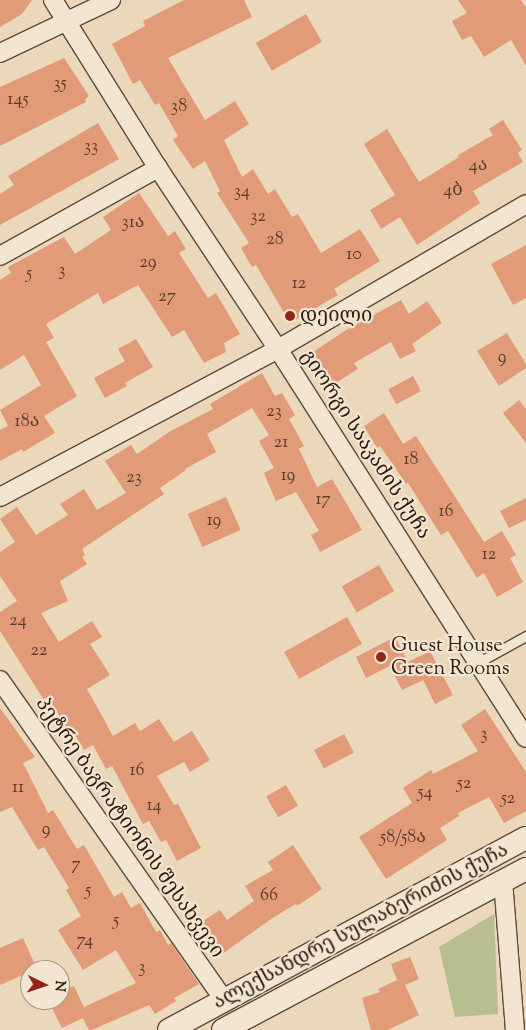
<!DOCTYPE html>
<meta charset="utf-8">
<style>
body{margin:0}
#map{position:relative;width:526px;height:1030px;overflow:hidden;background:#ebd7ba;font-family:"Sorts Mill Goudy","Noto Serif Georgian",serif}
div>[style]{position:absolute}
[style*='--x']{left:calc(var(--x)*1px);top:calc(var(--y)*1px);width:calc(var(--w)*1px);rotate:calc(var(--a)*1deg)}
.green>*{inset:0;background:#b9be8e}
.building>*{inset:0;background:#e19b78;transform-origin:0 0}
.roads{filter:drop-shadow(1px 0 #5d4b3c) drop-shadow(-1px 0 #5d4b3c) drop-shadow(0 1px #5d4b3c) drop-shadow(0 -1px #5d4b3c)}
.service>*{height:9px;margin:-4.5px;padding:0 4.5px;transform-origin:4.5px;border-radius:4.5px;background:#f2e5d2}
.minor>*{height:18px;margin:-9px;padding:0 9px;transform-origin:9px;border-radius:9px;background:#f2e5d2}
.tertiary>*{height:22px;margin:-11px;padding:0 11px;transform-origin:11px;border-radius:11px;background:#f2e5d2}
.dots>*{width:14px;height:14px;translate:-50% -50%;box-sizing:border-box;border:2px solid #f2e5d2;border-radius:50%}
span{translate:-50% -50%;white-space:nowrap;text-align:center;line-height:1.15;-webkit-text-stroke:4.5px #f2e5d2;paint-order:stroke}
.number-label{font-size:18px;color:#5b3c2c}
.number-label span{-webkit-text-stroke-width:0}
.poi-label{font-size:20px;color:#2e1c12}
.left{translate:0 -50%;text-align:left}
.street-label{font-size:20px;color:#2e1c12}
.north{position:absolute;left:20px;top:960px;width:50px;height:50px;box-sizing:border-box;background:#f2e5d2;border:1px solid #a49585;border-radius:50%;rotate:94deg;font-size:14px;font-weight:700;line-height:20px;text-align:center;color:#2e1c12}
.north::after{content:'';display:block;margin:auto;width:18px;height:22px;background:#8f2418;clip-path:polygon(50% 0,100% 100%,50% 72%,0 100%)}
</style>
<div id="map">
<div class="green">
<div style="clip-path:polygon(494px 914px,498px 1014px,455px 1017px,439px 947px)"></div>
</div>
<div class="building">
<div style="clip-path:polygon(0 0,32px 0,22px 14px,0 27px)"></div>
<div style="clip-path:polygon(184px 0,244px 0,252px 17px,168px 58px,205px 120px,235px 101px,249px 124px,224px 140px,242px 177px,253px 169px,268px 194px,275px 189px,292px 217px,298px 214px,321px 253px,360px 229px,380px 261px,334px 289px,338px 295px,290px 323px,256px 265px,252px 267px,241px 248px,249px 243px,217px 193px,220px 191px,205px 161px,193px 169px,173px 140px,178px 136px,159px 103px,155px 105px,140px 80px,133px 84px,112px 44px,145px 26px,143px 21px)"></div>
<div style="clip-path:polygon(458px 0,521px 0,526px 7px,526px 66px,511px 40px,484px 57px,471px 36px,462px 40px,452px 21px,467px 13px)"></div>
<div style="left:306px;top:14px;width:32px;height:58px;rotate:60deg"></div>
<div style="clip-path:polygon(64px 58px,89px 96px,85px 99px,86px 102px,0 146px,0 87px)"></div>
<div style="clip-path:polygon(503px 120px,522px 150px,518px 153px,523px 162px,473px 191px,480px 203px,417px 245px,400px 217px,381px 229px,370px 210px,395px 195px,364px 144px,387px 129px,419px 182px,459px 157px,458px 155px,493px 135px,489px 129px)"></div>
<div style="clip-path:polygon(98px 123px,119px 159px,0 225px,0 194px,14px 185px,8px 176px)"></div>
<div style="clip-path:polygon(139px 193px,168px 236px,175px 231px,186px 249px,179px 253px,208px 298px,216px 293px,240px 334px,224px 343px,226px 352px,204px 363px,184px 330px,172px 337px,138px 285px,103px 304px,98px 293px,46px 324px,54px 338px,46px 342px,77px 396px,44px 416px,55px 433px,23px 452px,22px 449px,0 461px,0 430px,8px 426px,0 410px,41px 385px,24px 355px,0 370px,0 280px,11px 273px,8px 267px,64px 237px,75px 254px,111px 230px,103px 217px)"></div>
<div style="clip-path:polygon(526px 245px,526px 298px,513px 305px,491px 264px)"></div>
<div style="clip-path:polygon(401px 300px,409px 314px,427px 301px,442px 323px,412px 344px,416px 351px,400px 359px,391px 342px,354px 363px,358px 369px,334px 384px,313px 352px,346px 330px)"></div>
<div style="clip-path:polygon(507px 333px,526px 364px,526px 368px,499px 386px,477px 351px)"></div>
<div style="clip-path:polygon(136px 339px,153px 367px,125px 383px,127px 386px,105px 398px,94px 378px,125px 361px,118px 349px)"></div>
<div style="clip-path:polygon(262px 373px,275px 396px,282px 393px,295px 415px,289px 419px,304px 446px,299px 449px,317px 487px,332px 479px,362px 530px,320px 552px,311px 535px,319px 531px,296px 492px,276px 501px,271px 490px,264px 473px,274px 468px,259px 441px,269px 435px,252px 408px,207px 434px,216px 452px,185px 469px,186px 470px,160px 488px,164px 494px,82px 549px,85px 555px,82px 557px,87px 564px,60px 581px,68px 601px,41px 613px,59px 642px,92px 621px,102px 637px,90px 644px,110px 675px,87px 689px,113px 736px,135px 723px,140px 731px,159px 719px,174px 742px,192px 731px,210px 760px,190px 772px,184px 762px,157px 776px,174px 805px,178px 804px,201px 848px,177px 861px,166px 840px,161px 842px,149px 821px,143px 824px,112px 766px,106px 769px,93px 745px,84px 750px,70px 726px,67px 728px,48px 697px,44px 700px,0 631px,0 612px,17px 601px,0 576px,0 552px,15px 542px,0 519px,17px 507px,36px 535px,68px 515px,60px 504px,84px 489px,97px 510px,126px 493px,105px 461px,131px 445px,137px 454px,169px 432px,213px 409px,210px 404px)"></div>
<div style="left:413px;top:376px;width:17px;height:28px;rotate:62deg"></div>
<div style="clip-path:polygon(519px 400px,526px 409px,526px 443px,503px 413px)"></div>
<div style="clip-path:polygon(384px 413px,403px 444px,416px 436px,484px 542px,502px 531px,516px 555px,510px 558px,523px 582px,497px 597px,484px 573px,477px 578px,448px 531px,441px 535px,408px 483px,406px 484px,380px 446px,377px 448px,364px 426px)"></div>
<div style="left:226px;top:497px;width:36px;height:42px;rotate:66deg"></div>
<div style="clip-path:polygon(526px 498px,526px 520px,509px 528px,500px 511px)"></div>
<div style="left:379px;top:565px;width:30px;height:43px;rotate:60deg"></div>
<div style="left:347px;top:617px;width:31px;height:72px;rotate:61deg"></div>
<div style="clip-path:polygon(395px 637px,408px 662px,430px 651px,453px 695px,435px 704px,423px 680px,402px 690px,390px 666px,366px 678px,356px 657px)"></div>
<div style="clip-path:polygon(0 708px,35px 757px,23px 763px,48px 813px,53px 810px,77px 849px,84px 845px,114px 897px,122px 892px,131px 908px,140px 903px,156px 932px,160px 930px,168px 945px,171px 943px,199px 984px,174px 998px,176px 1001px,155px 1014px,149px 1005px,92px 1030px,89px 1030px,83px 1018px,62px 1028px,48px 1000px,60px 1000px,60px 992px,74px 986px,84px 1007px,136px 983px,116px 950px,83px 970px,58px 930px,81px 916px,66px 890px,69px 888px,44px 847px,38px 850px,12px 807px,0 812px)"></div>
<div style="clip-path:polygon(485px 709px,526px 772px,526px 811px,504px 823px,489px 797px,458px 813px,459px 816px,440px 828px,447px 840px,386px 879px,359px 837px,412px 803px,403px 788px,431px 770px,433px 774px,478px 751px,461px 725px)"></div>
<div style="left:344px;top:734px;width:21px;height:34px;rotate:62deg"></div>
<div style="left:286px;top:785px;width:24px;height:23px;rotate:60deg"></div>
<div style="clip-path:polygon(293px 845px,322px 889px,297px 906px,296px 904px,274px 917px,218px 957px,197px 925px,220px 910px,227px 920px,254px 901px,245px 886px,273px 870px,268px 862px)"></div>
<div style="clip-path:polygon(23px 938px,37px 969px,30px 970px,30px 972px,0 985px,0 948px)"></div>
<div style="clip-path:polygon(410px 957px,419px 979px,405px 985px,419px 1015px,388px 1030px,371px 1030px,362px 998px,380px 992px,378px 989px,397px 980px,391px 964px)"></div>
</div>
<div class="roads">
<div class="service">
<div style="--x:479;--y:662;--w:54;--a:-29"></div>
</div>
<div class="minor">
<div style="--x:53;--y:0;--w:198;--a:58"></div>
<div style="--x:158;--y:168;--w:217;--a:56.5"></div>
<div style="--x:278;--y:349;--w:461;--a:57.5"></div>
<div style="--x:0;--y:53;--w:123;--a:-25.5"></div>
<div style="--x:0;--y:256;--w:181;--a:-29.1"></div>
<div style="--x:0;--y:497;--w:315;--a:-28"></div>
<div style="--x:278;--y:349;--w:287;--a:-30.3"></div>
<div style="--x:0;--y:680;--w:391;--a:55"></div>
<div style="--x:503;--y:881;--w:149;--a:85.4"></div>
</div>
<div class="tertiary">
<div style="--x:169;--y:1030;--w:405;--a:-28.3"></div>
<div style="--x:223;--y:1030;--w:343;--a:-28"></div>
</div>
</div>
<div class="dots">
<div style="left:290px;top:316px;background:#8f2418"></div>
<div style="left:381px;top:657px;background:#8f2418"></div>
</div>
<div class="number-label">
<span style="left:60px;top:84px">35</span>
<span style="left:18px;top:100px">145</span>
<span style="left:179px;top:107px">38</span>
<span style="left:91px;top:147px">33</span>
<span style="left:478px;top:166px">4ა</span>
<span style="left:453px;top:191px">4ბ</span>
<span style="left:242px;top:192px">34</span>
<span style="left:258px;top:217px">32</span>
<span style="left:133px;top:223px">31ა</span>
<span style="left:275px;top:240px">28</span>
<span style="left:354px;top:255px">10</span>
<span style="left:148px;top:263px">29</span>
<span style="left:62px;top:271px">3</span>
<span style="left:29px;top:274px">5</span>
<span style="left:299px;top:284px">12</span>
<span style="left:167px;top:297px">27</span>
<span style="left:502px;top:358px">9</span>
<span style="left:274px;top:412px">23</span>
<span style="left:27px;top:422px">18ა</span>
<span style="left:281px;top:443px">21</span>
<span style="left:411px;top:460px">18</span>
<span style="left:288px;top:476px">19</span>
<span style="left:134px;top:478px">23</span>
<span style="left:323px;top:500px">17</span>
<span style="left:446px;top:512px">16</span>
<span style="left:214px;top:521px">19</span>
<span style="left:489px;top:555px">12</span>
<span style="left:18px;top:621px">24</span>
<span style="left:39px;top:651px">22</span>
<span style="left:484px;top:735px">3</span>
<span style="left:137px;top:771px">16</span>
<span style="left:464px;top:784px">52</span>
<span style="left:18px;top:788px">11</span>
<span style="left:425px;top:793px">54</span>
<span style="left:508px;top:799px">52</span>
<span style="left:154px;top:806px">14</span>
<span style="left:46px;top:830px">9</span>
<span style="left:403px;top:838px">58/58ა</span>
<span style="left:76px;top:865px">7</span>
<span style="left:88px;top:891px">5</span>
<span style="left:269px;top:896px">66</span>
<span style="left:116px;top:921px">5</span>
<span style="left:85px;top:941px">74</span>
<span style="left:142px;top:968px">3</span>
</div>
<div class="poi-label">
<span class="left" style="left:300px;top:316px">დეილი</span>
<span class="left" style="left:391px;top:658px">Guest House<br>Green Rooms</span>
</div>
<div class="street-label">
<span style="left:365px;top:445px;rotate:57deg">გიორგი სააკაძის ქუჩა</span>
<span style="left:129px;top:828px;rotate:55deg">პეტრე ბაგრატიონის შესახვევი</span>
<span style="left:361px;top:927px;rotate:-28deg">ალექსანდრე სულაბერიძის ქუჩა</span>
</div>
<div class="north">N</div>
</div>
